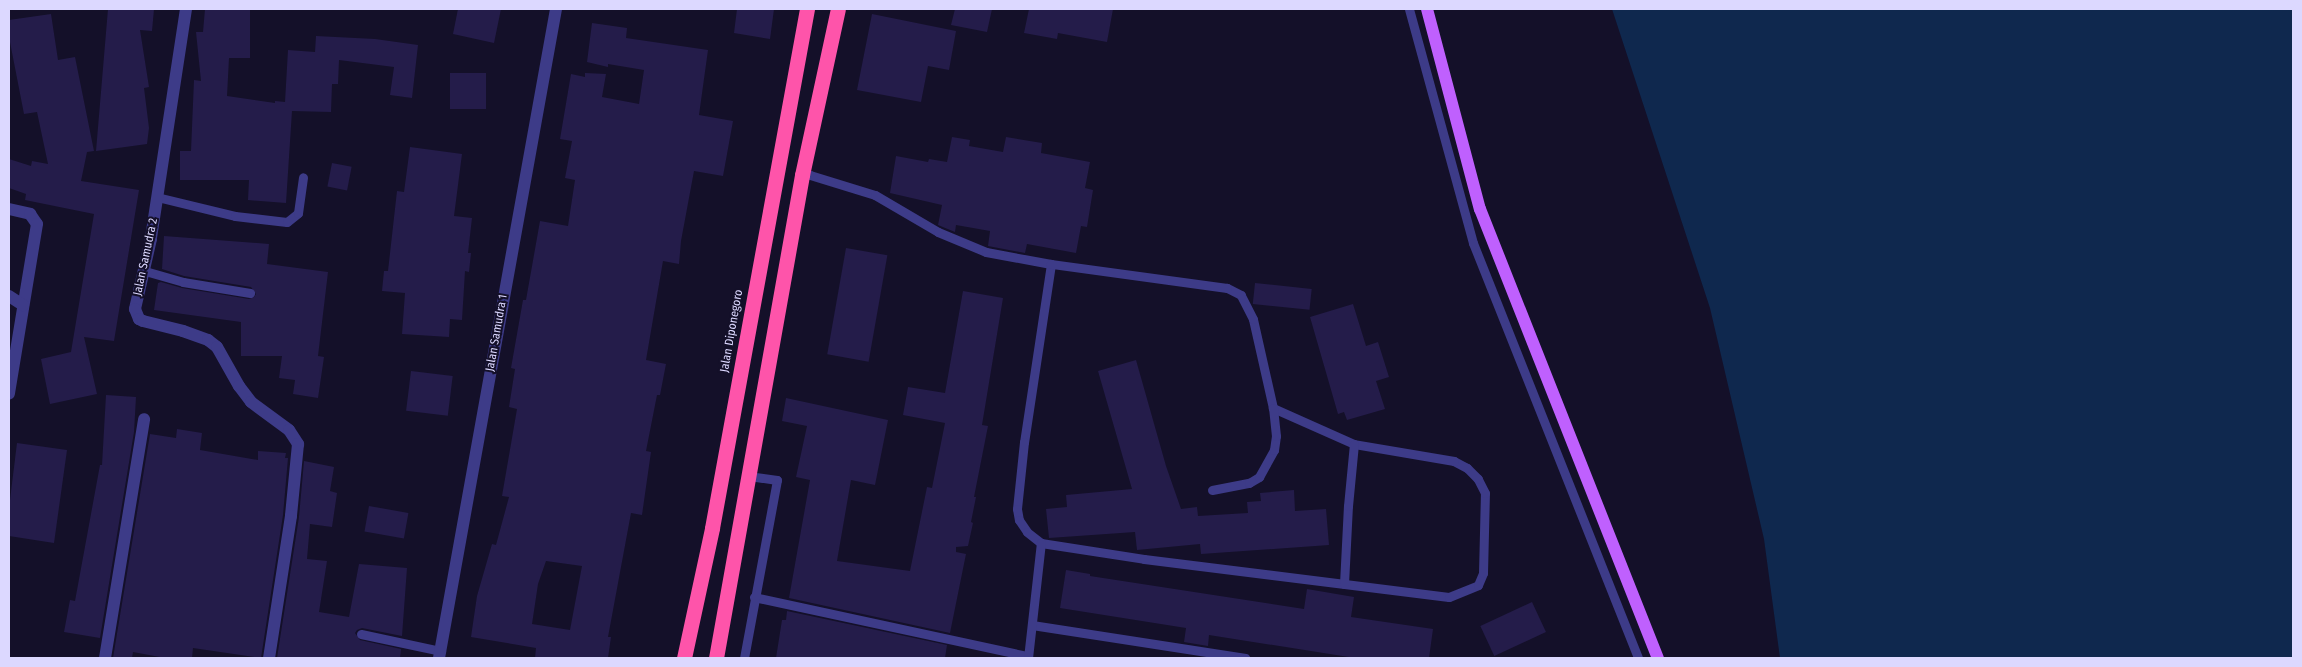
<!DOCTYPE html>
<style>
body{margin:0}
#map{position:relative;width:2302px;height:667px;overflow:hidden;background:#141029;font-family:"Fira Sans Condensed",sans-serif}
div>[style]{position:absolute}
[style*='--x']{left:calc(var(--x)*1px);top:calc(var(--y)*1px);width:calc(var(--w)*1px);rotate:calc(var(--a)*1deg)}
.water>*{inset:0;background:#0f284e}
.building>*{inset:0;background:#241c4a;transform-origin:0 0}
.lane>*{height:9px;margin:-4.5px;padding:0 4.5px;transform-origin:4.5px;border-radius:4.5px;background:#3d3b88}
.street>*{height:12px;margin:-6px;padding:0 6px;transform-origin:6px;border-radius:6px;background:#3d3b88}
.primary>*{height:12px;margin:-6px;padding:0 6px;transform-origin:6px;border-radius:6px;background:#bf60fe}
.highway>*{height:15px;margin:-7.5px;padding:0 7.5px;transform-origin:7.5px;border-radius:7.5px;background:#fe54aa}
span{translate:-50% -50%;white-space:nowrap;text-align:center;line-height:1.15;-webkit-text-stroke:4px #141029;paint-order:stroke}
.street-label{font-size:12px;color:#dcd8ff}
.frame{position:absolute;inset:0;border:10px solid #dcd8ff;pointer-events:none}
</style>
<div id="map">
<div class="water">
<div style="clip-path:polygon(1612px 9px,2293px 9px,2293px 658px,1780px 658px,1764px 539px,1710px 308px)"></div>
</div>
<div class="building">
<div style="clip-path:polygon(108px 9px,154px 9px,152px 31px,140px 30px,149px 87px,144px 88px,149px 128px,147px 144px,96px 151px)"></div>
<div style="clip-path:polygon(205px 9px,250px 9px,250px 58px,229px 58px,227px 96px,275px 103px,275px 101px,285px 102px,288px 50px,315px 52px,316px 36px,375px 39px,418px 45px,412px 98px,390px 95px,394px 67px,339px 60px,338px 84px,332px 84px,331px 112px,292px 111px,286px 203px,248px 200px,249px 180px,180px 180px,180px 151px,191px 151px,194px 80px,201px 81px,196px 32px,203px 32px)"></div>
<div style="clip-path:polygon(458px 9px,501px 9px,494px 43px,453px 34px)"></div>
<div style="clip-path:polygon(737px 9px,774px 9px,770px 39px,734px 33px)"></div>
<div style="clip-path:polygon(955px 9px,992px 9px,987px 32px,951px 25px)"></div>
<div style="clip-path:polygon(1029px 9px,1113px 9px,1107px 42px,1058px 33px,1057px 39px,1024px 33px)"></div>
<div style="clip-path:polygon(51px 14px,58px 60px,75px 57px,94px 151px,87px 152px,81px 181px,139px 190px,114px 341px,84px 337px,97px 394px,50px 404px,41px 359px,71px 352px,94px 214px,25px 200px,26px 194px,9px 188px,9px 159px,31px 166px,32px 161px,48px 164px,37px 112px,24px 114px,9px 37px,9px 20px)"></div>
<div style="clip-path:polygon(872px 14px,956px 31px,949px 70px,928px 66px,921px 102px,857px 90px)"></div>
<div style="clip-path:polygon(evenodd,592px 23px,627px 28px,626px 38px,708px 50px,699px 115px,733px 121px,723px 176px,694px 171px,681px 241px,679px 264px,663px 261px,646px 360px,666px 364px,660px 395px,657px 395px,646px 451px,651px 452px,642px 515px,631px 513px,608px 637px,611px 637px,608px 658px,535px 658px,536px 648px,471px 637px,477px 596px,492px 544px,496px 545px,509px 497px,502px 496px,517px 409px,509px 407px,515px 369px,511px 368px,523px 300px,526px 300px,540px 221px,568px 226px,575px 180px,565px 178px,572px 141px,560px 139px,571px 74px,585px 77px,585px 73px,606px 74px,602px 97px,639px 104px,644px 70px,608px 64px,608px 67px,587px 62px,592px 23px,546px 561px,582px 566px,570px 630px,532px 624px,538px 584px,546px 561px)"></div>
<div style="left:450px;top:73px;width:36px;height:36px"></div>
<div style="clip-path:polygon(952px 137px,970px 140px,969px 146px,1003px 152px,1006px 137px,1042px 143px,1041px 153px,1090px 162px,1085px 188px,1093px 190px,1087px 227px,1081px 226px,1076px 253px,1027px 244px,1025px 253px,988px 246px,990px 231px,956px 225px,955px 232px,938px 225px,942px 205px,890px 193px,896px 156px,928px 162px,929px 159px,947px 162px)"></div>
<div style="clip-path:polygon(410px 147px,462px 154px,454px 216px,472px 218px,468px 253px,471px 253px,469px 272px,465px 271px,462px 320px,450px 319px,449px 337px,402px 334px,405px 293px,382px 291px,384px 271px,388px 271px,397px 191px,404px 192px)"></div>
<div style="left:332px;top:163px;width:20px;height:24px;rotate:11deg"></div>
<div style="clip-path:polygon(164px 236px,269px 244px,267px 264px,328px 272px,318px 356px,324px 357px,318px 398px,293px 394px,295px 380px,279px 378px,282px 356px,241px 356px,241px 322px,154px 310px,158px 283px,161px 282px,182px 288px,249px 299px,254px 297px,256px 294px,251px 287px,184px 276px,162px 269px)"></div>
<div style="left:846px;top:248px;width:42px;height:108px;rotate:10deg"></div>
<div style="left:1255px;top:283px;width:57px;height:21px;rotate:6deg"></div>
<div style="clip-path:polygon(963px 291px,1003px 298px,982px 425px,988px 426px,974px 497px,976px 497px,971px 522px,973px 523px,968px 546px,956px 547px,956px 552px,966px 554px,950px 633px,789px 598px,810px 480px,796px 477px,807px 426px,782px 421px,786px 398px,888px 420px,875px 485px,851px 480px,837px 561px,910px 571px,927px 487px,932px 488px,945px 423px,903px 415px,908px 387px,945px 393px)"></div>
<div style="clip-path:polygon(1353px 304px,1366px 346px,1378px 342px,1389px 377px,1376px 381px,1385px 409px,1347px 420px,1344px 412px,1338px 414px,1310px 317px)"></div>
<div style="clip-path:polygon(1136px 360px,1166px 466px,1181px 509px,1197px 507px,1198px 516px,1248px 513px,1247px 502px,1261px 501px,1260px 493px,1294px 490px,1295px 511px,1326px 509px,1329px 545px,1201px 554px,1200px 544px,1137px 550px,1135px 532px,1049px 538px,1046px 509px,1067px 507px,1066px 495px,1132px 489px,1098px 371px)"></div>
<div style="left:411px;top:371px;width:42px;height:40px;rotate:7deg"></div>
<div style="clip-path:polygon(106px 395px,136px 397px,134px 432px,100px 638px,64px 632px,70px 600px,75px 601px,100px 465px,102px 465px)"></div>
<div style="clip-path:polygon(177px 429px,202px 433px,200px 450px,258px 460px,258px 451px,286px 453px,285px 458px,288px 458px,283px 515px,261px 658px,193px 648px,192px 658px,165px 658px,133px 652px,132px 658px,113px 658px,150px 434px,176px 438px)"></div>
<div style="clip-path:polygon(17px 443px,67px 450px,54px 543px,9px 536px,9px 508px)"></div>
<div style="clip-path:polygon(304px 461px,334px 467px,330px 491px,337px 493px,332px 527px,310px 524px,307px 559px,327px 561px,319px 612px,349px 617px,359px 564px,407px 568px,402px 636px,362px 628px,357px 630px,355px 633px,360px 640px,401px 649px,400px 658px,277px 658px,299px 517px)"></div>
<div style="left:369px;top:506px;width:40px;height:26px;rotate:10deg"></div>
<div style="clip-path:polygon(1066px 570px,1090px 574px,1090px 576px,1304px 609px,1307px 589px,1354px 597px,1351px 617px,1433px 629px,1429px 658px,1355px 658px,1209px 635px,1208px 646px,1184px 642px,1186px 628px,1060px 608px)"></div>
<div style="left:1532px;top:602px;width:33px;height:57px;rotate:65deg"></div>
<div style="clip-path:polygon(787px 611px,947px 645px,945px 658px,776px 658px,782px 620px,786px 620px)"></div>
</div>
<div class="lane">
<div style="--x:1409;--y:9;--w:243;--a:74.7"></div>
<div style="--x:1473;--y:243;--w:447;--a:68.3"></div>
<div style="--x:802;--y:175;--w:8;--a:0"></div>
<div style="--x:810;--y:175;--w:68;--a:17.1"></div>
<div style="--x:875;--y:195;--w:73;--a:30.4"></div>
<div style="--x:938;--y:232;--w:52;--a:22.6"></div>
<div style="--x:986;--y:252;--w:66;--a:10.5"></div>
<div style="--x:1051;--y:264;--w:180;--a:98.6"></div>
<div style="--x:1024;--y:442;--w:67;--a:96"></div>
<div style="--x:1017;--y:509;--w:11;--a:80"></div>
<div style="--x:1019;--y:520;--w:14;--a:56"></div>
<div style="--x:1027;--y:532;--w:18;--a:38"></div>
<div style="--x:1041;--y:543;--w:104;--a:8.8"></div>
<div style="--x:1144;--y:559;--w:307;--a:7.1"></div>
<div style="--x:1449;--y:597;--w:31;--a:-22"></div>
<div style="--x:1478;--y:585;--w:13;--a:-67"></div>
<div style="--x:1483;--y:573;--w:80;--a:-88.6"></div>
<div style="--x:1485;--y:493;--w:16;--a:-117"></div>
<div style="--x:1478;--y:479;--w:16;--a:-135"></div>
<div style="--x:1467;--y:468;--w:15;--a:-152"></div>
<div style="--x:1454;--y:461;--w:101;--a:-170.4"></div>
<div style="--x:1354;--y:444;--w:89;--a:-156"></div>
<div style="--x:1273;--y:408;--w:91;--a:-102.7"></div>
<div style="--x:1253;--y:319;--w:27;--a:-117"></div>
<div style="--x:1241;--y:295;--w:16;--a:-153"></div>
<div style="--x:1227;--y:288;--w:178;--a:-172.2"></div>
<div style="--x:157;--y:197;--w:80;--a:13.7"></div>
<div style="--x:235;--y:216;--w:52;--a:6.6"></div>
<div style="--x:287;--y:222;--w:14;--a:-39"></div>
<div style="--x:298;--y:213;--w:36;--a:-82"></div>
<div style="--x:145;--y:271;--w:40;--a:16"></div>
<div style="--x:183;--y:282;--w:68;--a:9.3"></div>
<div style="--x:1212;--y:490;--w:38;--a:-11"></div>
<div style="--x:1249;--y:483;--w:12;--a:-31"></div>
<div style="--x:1259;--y:477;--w:31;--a:-61"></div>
<div style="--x:1274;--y:450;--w:14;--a:-82"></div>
<div style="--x:1276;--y:436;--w:28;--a:-96"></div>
<div style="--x:1344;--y:584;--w:78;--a:-87.1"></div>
<div style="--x:1348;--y:506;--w:62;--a:-84.5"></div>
<div style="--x:754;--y:597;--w:280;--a:12.2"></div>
<div style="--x:1032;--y:625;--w:216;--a:8.8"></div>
<div style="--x:361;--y:634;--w:82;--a:12"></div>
<div style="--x:744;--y:658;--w:181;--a:-79.5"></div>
<div style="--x:777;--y:480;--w:28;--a:-172"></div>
<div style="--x:1028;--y:658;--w:116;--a:-83.6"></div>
</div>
<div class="street">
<div style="--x:186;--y:9;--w:233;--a:98.7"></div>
<div style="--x:151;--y:239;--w:72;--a:102.9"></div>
<div style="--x:135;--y:309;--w:11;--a:68"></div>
<div style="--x:139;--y:319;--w:4;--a:27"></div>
<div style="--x:143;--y:321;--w:41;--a:14"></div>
<div style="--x:183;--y:331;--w:27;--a:20"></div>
<div style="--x:208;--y:340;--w:11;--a:38"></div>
<div style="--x:217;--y:347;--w:45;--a:60.6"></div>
<div style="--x:239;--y:386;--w:20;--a:53"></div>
<div style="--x:251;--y:402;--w:47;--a:36.4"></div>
<div style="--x:289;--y:430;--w:17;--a:57"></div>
<div style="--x:298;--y:444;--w:72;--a:95.6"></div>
<div style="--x:291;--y:516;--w:144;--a:98.8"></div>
<div style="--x:9;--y:209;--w:22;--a:13"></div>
<div style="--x:30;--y:214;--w:12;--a:55"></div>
<div style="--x:37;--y:224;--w:172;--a:99.4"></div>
<div style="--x:9;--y:296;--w:17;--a:33"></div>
<div style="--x:105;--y:658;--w:242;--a:-80.7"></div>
<div style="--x:439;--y:658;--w:659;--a:-79.78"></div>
</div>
<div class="primary">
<div style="--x:1427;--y:9;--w:207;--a:75.2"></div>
<div style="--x:1480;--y:209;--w:483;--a:68.4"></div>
</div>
<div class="highway">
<div style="--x:684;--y:658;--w:133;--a:-77.8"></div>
<div style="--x:712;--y:528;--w:528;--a:-79.63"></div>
<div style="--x:716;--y:658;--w:491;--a:-79.9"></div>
<div style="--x:802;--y:175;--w:170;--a:-77.8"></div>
</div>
<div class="street-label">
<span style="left:146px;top:257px;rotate:-78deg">Jalan Samudra 2</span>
<span style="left:732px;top:331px;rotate:-80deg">Jalan Diponegoro</span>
<span style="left:497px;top:333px;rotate:-80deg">Jalan Samudra 1</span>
</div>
<div class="frame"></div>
</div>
